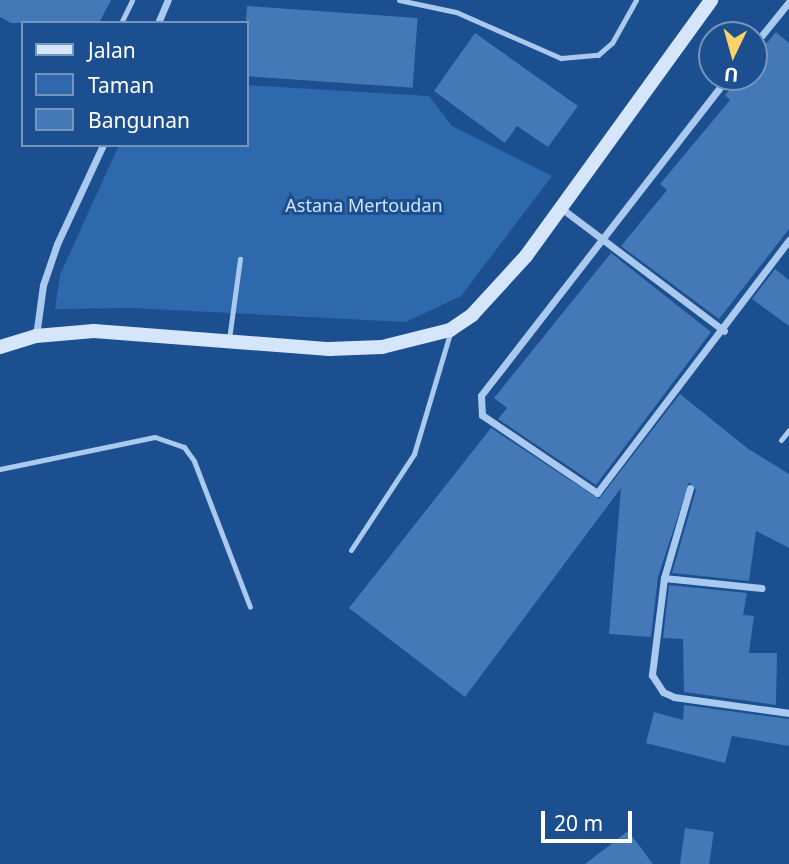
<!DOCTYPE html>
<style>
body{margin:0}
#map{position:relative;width:789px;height:864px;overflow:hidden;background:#1b4f8f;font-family:"Noto Sans",sans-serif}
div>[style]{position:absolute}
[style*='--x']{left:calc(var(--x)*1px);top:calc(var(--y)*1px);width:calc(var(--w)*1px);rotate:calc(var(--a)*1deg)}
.green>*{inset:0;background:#2e69ad}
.building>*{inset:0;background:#4478b7;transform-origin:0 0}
.lane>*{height:5px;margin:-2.5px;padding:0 2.5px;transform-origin:2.5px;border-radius:2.5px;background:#a9c9ee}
.street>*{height:7px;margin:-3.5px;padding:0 3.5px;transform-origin:3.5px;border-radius:3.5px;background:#a9c9ee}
.secondary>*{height:14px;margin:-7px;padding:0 7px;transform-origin:7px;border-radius:7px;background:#d6e6fa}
span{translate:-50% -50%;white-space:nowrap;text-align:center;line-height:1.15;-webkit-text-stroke:6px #1b4f8f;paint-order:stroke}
.park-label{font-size:18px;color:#cfe3fa}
.legend{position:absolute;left:21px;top:21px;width:228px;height:126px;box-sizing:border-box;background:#1b4f8f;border:2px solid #7695bc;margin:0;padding:9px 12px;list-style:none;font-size:21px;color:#fff}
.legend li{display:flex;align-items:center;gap:14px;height:35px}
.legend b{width:35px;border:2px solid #7695bc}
.north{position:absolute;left:698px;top:21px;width:70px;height:70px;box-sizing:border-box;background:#1b4f8f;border:2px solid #7695bc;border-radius:50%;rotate:185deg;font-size:19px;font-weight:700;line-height:28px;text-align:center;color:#fff}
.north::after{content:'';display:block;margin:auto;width:24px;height:32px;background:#ffd166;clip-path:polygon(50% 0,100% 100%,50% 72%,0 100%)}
.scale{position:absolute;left:541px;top:811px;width:91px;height:32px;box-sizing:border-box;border:4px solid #fff;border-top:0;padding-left:9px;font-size:21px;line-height:24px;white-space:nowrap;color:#fff;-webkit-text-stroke:5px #1b4f8f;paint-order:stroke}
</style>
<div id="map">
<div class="green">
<div style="clip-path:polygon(247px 85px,429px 96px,452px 126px,552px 176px,461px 296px,406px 322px,132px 308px,55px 309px,60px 275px,119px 145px,247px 145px)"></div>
</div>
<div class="building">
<div style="clip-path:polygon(0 0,111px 0,99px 23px,11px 23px,0 17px)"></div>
<div style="left:247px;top:6px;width:171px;height:70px;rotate:4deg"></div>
<div style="clip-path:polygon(776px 32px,789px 43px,789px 229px,719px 319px,621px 246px,667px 190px,660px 184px,730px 100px,725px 95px,742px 77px,754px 77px,754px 58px)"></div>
<div style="clip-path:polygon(475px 33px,578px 106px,548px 147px,517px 126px,505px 143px,434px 91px)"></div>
<div style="clip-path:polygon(611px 253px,711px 332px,596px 485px,498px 419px,507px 408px,494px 398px)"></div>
<div style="clip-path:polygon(775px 269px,789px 280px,789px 326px,752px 299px)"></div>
<div style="clip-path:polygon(680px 394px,747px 448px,789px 474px,789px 548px,756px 531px,749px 581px,672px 573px,696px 490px,689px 482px,658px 577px,651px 637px,609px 634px,621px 488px,465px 697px,349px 608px,491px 428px,599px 499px)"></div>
<div style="clip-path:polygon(669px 585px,747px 593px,743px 615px,754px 616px,749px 653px,777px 653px,776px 705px,684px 692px,683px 639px,663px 638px)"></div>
<div style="clip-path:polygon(684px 705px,789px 719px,789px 746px,732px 736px,725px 763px,646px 743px,654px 712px,683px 720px)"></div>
<div style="left:685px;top:828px;width:29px;height:36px;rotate:8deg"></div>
<div style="clip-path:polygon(628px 831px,653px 864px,585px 864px)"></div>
</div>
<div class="lane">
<div style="--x:399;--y:0;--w:58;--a:11.9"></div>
<div style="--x:456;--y:12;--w:115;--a:23.7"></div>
<div style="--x:561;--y:58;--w:37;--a:-5"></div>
<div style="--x:598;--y:55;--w:18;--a:-41"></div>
<div style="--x:612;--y:43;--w:49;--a:-60.8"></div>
<div style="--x:121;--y:23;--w:25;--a:-64"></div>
<div style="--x:229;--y:339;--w:81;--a:-82.2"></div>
<div style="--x:781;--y:440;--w:13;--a:-51"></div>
<div style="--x:0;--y:469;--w:158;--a:-11.7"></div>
<div style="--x:155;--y:437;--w:31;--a:19"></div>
<div style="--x:184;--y:447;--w:17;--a:54"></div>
<div style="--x:194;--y:461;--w:156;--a:69"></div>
<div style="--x:351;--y:550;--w:115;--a:-56.7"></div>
<div style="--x:414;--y:454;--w:126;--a:-73.4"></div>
</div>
<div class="street">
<div style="--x:158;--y:23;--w:25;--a:-67"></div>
<div style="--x:754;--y:45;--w:55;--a:-50.9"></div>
<div style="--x:728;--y:77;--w:403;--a:127.8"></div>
<div style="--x:481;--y:396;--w:19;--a:87"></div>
<div style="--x:482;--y:415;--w:139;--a:34.1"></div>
<div style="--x:597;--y:493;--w:318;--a:-52.8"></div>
<div style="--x:561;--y:208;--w:204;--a:37"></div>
<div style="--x:36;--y:336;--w:51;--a:-82.2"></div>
<div style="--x:43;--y:285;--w:43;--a:-71.1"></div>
<div style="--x:57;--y:244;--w:109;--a:-65.1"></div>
<div style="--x:690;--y:488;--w:94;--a:106.1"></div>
<div style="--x:664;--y:578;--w:98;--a:97.1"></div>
<div style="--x:652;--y:675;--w:20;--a:57"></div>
<div style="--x:663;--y:692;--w:12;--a:24"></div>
<div style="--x:674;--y:697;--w:116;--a:7.9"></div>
<div style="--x:664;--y:578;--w:98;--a:5.9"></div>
</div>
<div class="secondary">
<div style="--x:0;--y:347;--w:38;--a:-17"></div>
<div style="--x:36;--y:336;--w:58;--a:-4.9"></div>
<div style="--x:94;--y:331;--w:236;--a:4.4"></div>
<div style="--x:329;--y:349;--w:53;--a:-2.2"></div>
<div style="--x:382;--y:347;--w:70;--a:-14"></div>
<div style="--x:450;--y:330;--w:27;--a:-34"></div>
<div style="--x:472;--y:315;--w:80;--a:-47.5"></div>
<div style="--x:526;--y:256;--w:316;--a:-54.1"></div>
</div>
<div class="park-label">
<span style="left:364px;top:205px">Astana Mertoudan</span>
</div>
<ul class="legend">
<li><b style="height:9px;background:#d6e6fa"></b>Jalan</li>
<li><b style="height:19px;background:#2e69ad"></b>Taman</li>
<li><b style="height:19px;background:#4478b7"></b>Bangunan</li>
</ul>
<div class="north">U</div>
<div class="scale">20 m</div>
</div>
